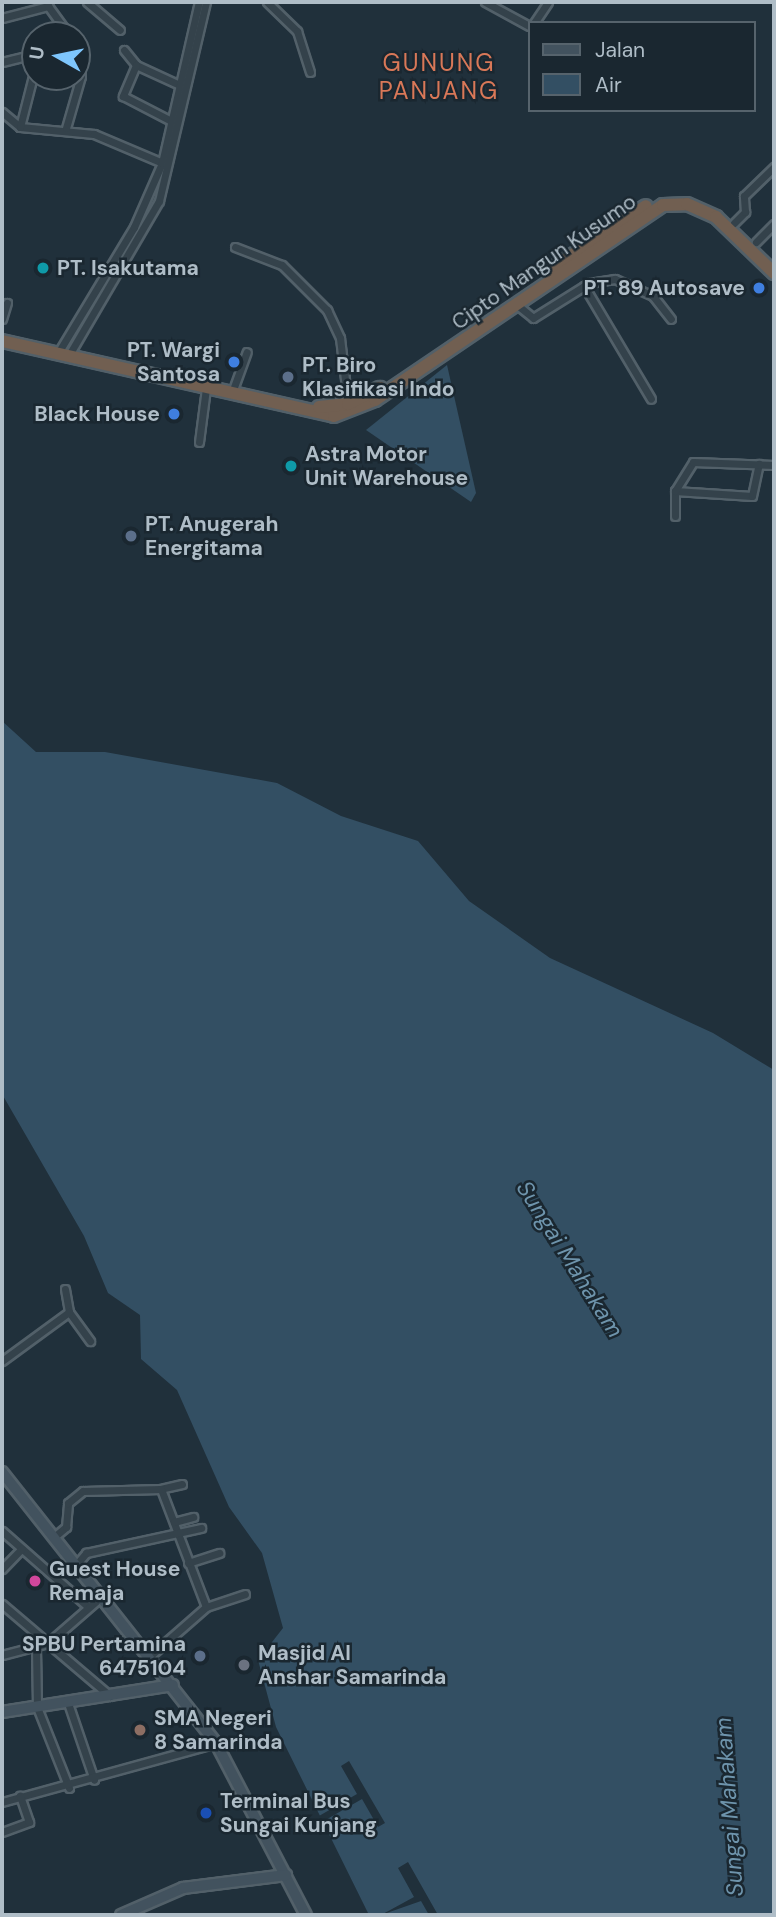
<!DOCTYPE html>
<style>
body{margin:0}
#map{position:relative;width:776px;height:1917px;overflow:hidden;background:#20303b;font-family:"DM Sans",sans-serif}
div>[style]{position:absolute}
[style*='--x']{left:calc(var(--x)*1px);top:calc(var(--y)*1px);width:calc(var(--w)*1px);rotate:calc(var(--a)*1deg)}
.water>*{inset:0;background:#334f63}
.pier>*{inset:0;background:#20303b}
.roads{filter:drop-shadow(2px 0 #526069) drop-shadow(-2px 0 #526069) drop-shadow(0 2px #526069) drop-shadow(0 -2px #526069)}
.street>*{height:7px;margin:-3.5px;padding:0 3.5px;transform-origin:3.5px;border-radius:3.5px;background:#34424b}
.secondary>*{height:10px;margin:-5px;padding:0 5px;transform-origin:5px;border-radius:5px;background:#42525e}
.highway>*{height:12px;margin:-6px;padding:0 6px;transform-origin:6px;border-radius:6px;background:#715f51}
.dots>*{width:19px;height:19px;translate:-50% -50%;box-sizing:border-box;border:4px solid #1a2730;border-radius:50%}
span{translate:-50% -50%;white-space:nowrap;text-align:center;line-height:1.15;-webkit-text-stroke:5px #1a2730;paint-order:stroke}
.street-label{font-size:21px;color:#afbdc7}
.poi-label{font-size:21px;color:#afbdc7;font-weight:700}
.left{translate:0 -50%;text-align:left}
.right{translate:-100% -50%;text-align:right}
.water-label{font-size:23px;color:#6e94ac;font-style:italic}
.quarter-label{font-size:24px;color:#d97858;letter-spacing:2px}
.frame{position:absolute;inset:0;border:4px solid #afbdc7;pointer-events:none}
.legend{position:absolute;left:528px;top:21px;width:228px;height:91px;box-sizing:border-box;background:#1a2730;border:2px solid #56636c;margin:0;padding:9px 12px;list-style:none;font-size:21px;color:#afbdc7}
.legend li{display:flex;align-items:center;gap:14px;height:35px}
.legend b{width:35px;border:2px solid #56636c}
.north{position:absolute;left:21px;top:21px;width:70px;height:70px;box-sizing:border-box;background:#1a2730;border:2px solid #56636c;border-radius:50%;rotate:279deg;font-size:19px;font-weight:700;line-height:28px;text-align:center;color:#afbdc7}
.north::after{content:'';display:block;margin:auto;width:24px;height:32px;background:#7ec6fd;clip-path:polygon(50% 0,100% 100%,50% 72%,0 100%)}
</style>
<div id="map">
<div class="water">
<div style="clip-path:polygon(447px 365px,476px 493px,471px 502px,366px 430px)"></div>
<div style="clip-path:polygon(2px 721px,36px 752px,105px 752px,277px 783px,341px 816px,418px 841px,469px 901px,550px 958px,713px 1033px,774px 1070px,774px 1915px,369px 1915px,276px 1727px,258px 1660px,283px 1628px,262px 1553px,229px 1507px,177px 1390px,141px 1359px,140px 1315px,108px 1293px,84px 1236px,2px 1094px)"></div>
</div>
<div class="pier">
<div style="clip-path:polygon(349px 1761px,385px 1823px,378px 1827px,362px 1799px,322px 1822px,319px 1816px,357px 1794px,341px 1766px)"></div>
<div style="clip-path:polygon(408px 1862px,438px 1915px,429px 1915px,421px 1901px,381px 1915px,414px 1897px,398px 1868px)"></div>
</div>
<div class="roads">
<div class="street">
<div style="--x:87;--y:2;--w:43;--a:40.3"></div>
<div style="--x:267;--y:2;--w:42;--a:44"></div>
<div style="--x:297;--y:31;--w:43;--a:72.4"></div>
<div style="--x:485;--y:2;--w:50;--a:28.6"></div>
<div style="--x:2;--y:18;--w:48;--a:-14.6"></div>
<div style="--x:48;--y:6;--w:36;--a:54"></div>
<div style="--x:534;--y:23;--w:25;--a:-56"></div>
<div style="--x:124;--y:50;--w:19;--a:51"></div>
<div style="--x:136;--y:65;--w:53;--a:24.6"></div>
<div style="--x:2;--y:62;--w:34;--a:-14"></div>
<div style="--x:136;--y:65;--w:34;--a:113"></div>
<div style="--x:123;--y:96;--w:59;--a:27.4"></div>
<div style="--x:2;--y:112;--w:23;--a:40"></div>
<div style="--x:20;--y:127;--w:74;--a:5.4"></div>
<div style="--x:94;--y:134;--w:77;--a:22.9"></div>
<div style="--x:20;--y:127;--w:61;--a:-75.7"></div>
<div style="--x:66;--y:128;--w:54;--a:-73.9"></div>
<div style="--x:81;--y:76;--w:26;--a:-99"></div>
<div style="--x:734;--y:223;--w:16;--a:-45"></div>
<div style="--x:745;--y:212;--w:16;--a:-94"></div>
<div style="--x:744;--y:196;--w:42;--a:-44"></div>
<div style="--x:756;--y:242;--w:25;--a:-45"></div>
<div style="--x:235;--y:247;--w:50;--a:21"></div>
<div style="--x:282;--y:265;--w:64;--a:45"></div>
<div style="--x:327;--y:310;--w:31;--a:65"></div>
<div style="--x:340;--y:338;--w:66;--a:83.1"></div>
<div style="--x:584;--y:286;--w:131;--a:59.3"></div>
<div style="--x:516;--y:304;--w:22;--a:39"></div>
<div style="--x:533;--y:318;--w:66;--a:-32"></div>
<div style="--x:589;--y:283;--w:26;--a:-9"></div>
<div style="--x:615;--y:279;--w:42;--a:24.1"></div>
<div style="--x:653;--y:296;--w:29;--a:52"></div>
<div style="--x:2;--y:319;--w:17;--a:-73"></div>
<div style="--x:58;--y:353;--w:147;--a:-58.9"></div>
<div style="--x:134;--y:227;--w:70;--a:-66.4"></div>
<div style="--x:162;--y:163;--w:165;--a:-77.1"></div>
<div style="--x:69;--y:355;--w:178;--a:-59.7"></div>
<div style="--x:159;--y:201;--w:204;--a:-76.7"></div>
<div style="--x:234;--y:387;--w:37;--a:-70"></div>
<div style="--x:199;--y:442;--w:54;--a:-82.6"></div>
<div style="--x:675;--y:491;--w:77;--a:3.7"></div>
<div style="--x:752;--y:496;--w:33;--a:-78"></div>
<div style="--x:675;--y:516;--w:25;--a:-90"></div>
<div style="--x:675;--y:491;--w:34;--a:-58"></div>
<div style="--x:693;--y:462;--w:81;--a:2.1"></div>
<div style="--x:65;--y:1289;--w:23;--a:80"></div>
<div style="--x:69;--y:1312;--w:36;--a:54"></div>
<div style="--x:2;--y:1361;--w:83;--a:-36.2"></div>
<div style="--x:182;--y:1484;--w:22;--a:167"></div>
<div style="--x:161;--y:1489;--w:126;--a:69.1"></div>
<div style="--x:174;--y:1522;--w:20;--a:-15"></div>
<div style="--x:2;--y:1531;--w:113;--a:41.4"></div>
<div style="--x:54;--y:1537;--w:16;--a:-40"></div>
<div style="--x:66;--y:1527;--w:24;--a:-85"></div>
<div style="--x:68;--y:1503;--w:19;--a:-39"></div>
<div style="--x:83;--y:1491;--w:78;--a:-1.5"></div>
<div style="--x:188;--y:1563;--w:33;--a:-18"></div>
<div style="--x:76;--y:1565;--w:16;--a:-50"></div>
<div style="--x:86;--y:1553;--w:118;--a:-12.3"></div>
<div style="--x:2;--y:1569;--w:28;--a:-46"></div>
<div style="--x:2;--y:1604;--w:142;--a:40.4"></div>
<div style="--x:36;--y:1648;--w:59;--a:89"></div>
<div style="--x:37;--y:1707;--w:87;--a:68.4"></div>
<div style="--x:2;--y:1655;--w:48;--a:-14.6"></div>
<div style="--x:48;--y:1643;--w:72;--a:-41"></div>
<div style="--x:150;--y:1656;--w:74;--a:-41.2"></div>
<div style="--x:206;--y:1607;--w:41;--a:-18.4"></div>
<div style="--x:68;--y:1703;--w:81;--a:71.3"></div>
<div style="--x:2;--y:1802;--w:222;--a:-15.4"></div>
<div style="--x:2;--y:1832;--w:29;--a:-20"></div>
<div style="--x:29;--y:1822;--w:28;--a:-109"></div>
</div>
<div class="secondary">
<div style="--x:2;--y:1472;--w:345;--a:51.7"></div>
<div style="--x:216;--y:1743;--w:194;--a:62.4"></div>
<div style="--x:2;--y:1712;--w:173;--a:-9"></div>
<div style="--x:121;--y:1915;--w:68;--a:-23.5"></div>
<div style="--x:183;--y:1888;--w:104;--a:-7.2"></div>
</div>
<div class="highway">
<div style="--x:550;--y:270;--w:115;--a:-33.7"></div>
<div style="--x:2;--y:341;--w:340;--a:12.7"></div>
<div style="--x:334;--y:416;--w:44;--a:-21.3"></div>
<div style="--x:375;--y:400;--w:348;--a:-34.1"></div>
<div style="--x:663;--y:205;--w:24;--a:-2"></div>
<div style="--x:687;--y:204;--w:32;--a:24"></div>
<div style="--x:716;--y:217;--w:81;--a:44"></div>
<div style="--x:319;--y:407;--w:29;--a:-6"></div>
<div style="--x:348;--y:404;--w:36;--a:-27"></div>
</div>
</div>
<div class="dots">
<div style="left:43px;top:268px;background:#0f9aa8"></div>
<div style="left:759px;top:288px;background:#3f7fe0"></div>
<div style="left:234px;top:362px;background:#3f7fe0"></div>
<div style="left:288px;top:377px;background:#5c6f8a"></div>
<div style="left:174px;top:414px;background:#3f7fe0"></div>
<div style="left:291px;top:466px;background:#0f9aa8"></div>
<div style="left:131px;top:536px;background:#5c6f8a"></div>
<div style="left:35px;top:1581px;background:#d1479c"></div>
<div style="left:200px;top:1656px;background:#5c6f8a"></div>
<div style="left:244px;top:1665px;background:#6b7280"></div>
<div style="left:140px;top:1730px;background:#8d6e63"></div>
<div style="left:206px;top:1813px;background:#1a4fb4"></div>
</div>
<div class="street-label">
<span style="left:544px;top:262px;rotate:-35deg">Cipto Mangun Kusumo</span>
</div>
<div class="poi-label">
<span class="left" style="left:57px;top:268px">PT. Isakutama</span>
<span class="right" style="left:745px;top:288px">PT. 89 Autosave</span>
<span class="right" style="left:220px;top:362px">PT. Wargi<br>Santosa</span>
<span class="left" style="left:302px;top:377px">PT. Biro<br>Klasifikasi Indo</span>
<span class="right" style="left:160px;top:414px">Black House</span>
<span class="left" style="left:305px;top:466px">Astra Motor<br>Unit Warehouse</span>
<span class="left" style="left:145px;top:536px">PT. Anugerah<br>Energitama</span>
<span class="left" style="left:49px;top:1581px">Guest House<br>Remaja</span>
<span class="right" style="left:186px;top:1656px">SPBU Pertamina<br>6475104</span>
<span class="left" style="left:258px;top:1665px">Masjid Al<br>Anshar Samarinda</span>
<span class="left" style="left:154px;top:1730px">SMA Negeri<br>8 Samarinda</span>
<span class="left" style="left:220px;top:1813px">Terminal Bus<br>Sungai Kunjang</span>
</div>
<div class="water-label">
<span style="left:570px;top:1259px;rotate:58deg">Sungai Mahakam</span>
<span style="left:729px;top:1807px;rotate:-94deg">Sungai Mahakam</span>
</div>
<div class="quarter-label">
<span style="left:439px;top:77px">GUNUNG<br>PANJANG</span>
</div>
<div class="frame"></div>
<ul class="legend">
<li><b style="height:9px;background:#42525e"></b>Jalan</li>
<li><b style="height:19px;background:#334f63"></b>Air</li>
</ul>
<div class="north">U</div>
</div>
